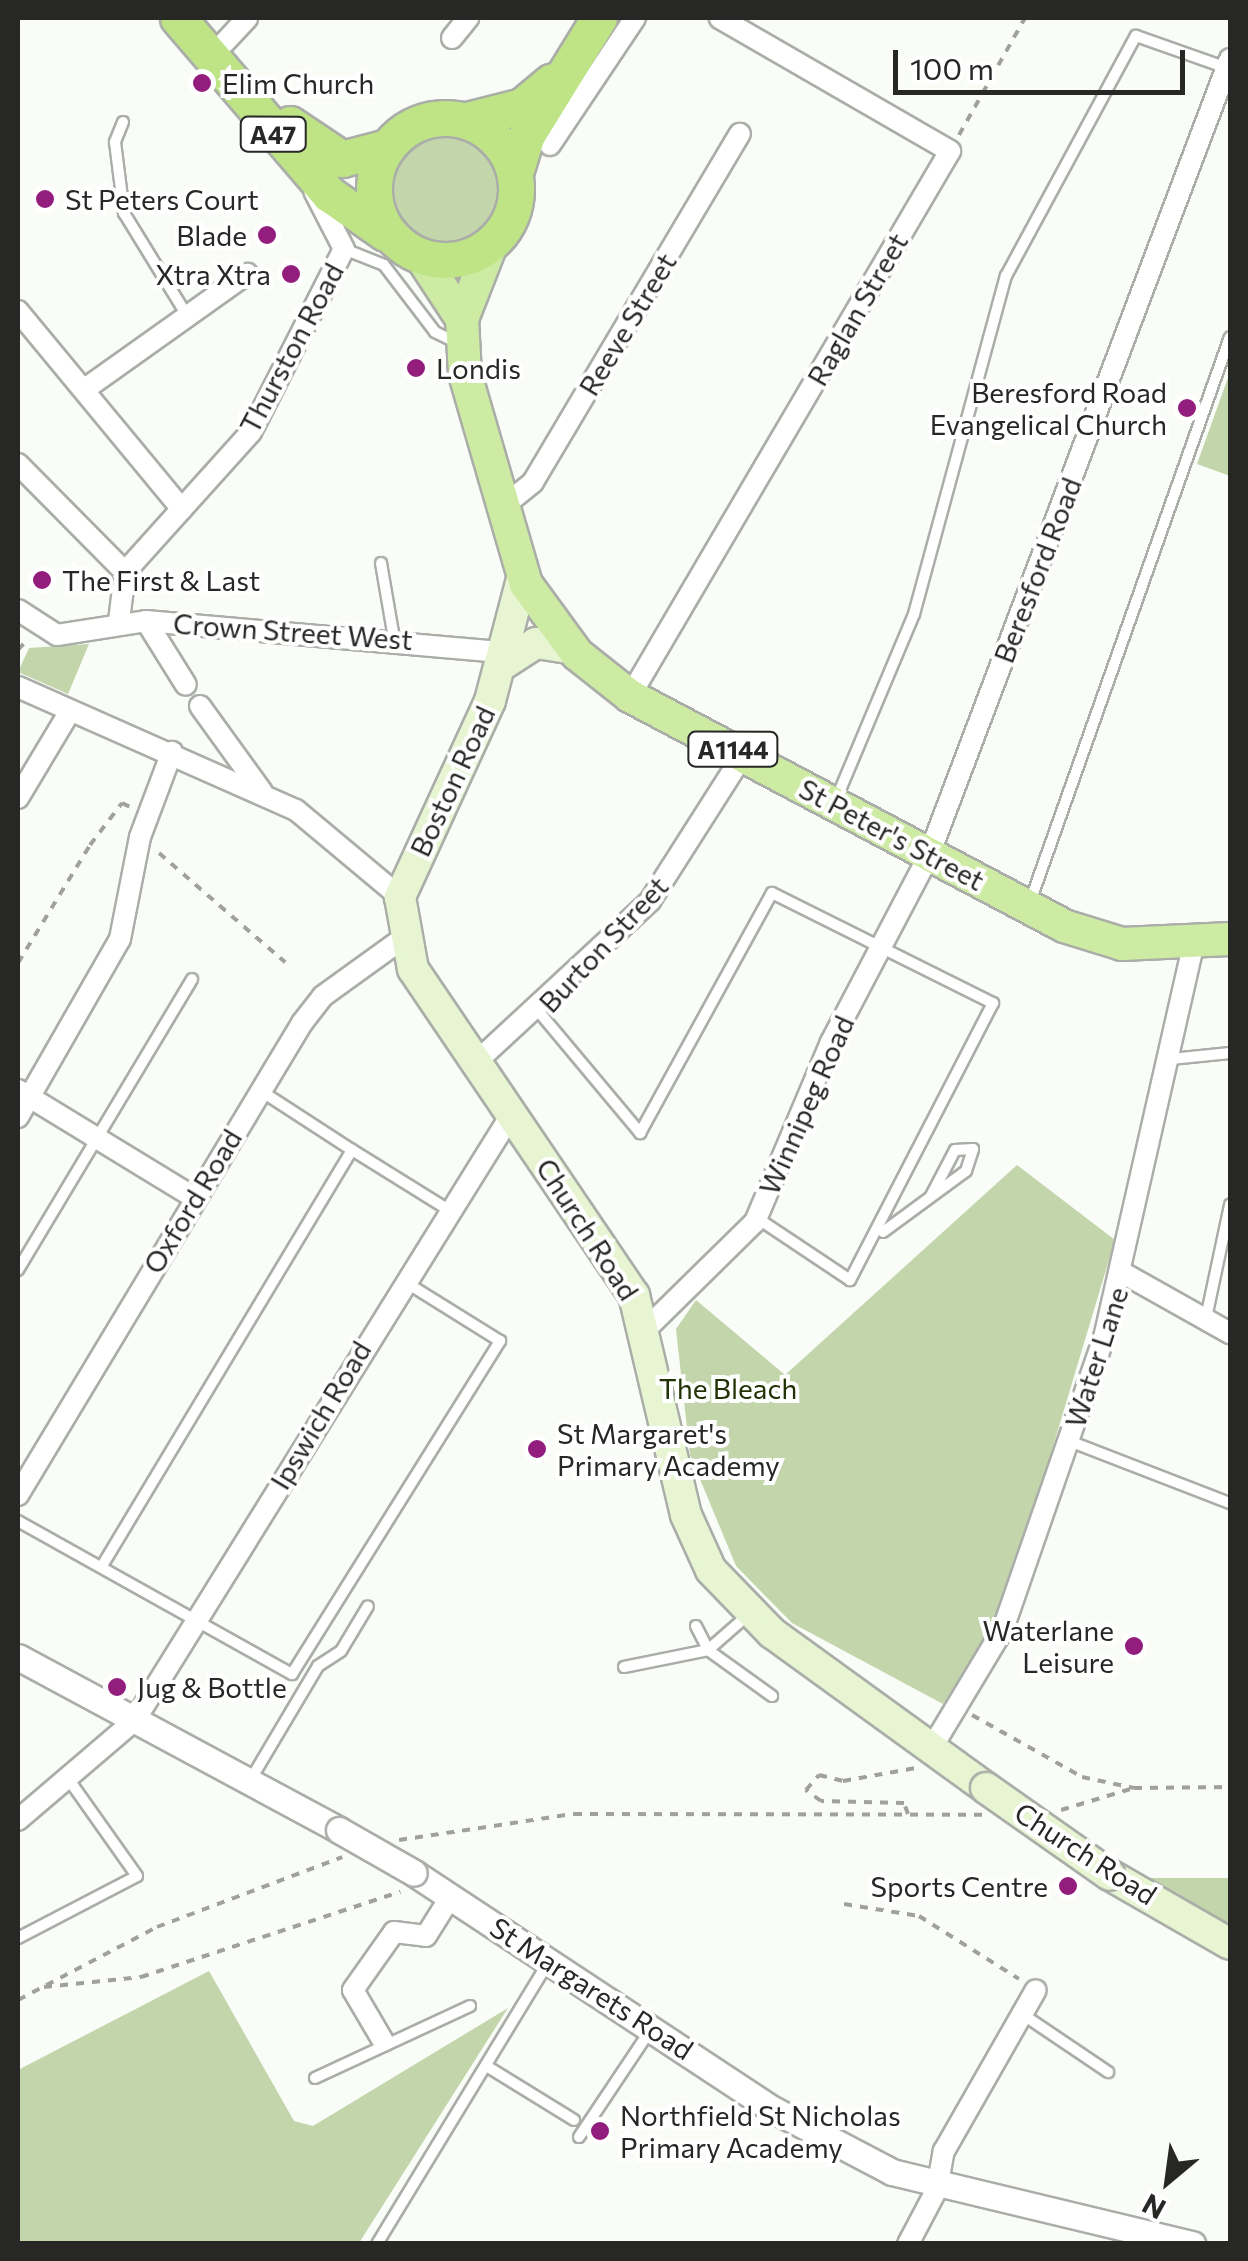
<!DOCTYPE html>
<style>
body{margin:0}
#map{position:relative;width:1248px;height:2261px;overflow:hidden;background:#fafcf7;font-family:Commissioner,sans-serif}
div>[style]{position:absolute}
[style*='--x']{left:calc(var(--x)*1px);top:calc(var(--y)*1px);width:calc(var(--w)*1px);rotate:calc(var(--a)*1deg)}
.green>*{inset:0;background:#c2d5ab}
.round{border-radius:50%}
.path>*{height:4px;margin-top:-2px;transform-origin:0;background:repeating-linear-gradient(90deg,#a0a19e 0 8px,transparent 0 16px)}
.roads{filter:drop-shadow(2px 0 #aaada8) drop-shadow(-2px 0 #aaada8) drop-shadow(0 2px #aaada8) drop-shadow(0 -2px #aaada8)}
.service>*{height:10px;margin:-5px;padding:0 5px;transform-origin:5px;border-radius:5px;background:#fff}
.minor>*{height:20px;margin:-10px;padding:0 10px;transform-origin:10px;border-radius:10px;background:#fff}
.tertiary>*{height:25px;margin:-12.5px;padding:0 12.5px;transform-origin:12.5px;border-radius:12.5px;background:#fff}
.secondary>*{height:30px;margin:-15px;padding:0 15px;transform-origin:15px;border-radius:15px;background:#e7f5d2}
.primary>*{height:32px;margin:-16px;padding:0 16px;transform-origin:16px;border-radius:16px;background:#ceeba4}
.trunk>*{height:35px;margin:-17.5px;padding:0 17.5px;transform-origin:17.5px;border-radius:17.5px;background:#bee486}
.trunk>.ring{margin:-17.5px;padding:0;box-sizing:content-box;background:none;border:35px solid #bee486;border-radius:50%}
.bridges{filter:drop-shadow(2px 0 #aaada8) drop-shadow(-2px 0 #aaada8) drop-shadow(0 2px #aaada8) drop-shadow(0 -2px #aaada8)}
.tertiary-bridge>*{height:25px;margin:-12.5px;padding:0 12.5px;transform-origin:12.5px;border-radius:12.5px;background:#fff}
.secondary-bridge>*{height:30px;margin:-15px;padding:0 15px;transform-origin:15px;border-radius:15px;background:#e7f5d2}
.dots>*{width:28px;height:28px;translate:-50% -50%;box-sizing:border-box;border:5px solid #fff;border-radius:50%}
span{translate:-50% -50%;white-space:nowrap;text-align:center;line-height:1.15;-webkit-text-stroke:8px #fff;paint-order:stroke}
.shield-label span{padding:2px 8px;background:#fff;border:2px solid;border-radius:8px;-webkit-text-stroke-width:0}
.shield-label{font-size:25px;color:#272726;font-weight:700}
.poi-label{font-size:28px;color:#272726}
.left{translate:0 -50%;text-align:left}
.right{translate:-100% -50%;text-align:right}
.street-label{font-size:28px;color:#272726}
.park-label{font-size:28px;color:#223204}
.frame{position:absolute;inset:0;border:20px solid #272726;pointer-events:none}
.north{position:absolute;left:1118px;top:2131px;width:100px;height:100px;-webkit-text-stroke:8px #fff;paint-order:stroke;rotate:209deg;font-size:28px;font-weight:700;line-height:40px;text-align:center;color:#272726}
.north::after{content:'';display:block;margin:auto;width:35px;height:45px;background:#272726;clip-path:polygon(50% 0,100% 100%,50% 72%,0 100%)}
.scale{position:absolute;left:893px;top:50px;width:292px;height:45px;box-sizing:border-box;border:5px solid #272726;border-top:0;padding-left:12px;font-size:30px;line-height:35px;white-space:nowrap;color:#272726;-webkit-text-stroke:8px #fff;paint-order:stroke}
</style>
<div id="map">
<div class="green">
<div class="round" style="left:385px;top:133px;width:114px;height:114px"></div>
<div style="clip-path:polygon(1230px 372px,1230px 476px,1197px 464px)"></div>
<div style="clip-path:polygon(89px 644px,68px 694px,18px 672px,29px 648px)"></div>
<div style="clip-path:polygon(1017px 1165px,1115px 1240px,1005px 1606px,943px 1704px,792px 1623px,736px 1566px,690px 1455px,676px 1329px,696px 1300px,785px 1375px)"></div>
<div style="clip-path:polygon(1143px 1878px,1230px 1878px,1230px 1936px)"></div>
<div style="clip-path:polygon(209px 1971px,294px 2121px,313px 2126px,508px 2008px,359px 2243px,18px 2243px,18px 2070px)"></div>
</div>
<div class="path">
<div style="--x:959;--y:135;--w:134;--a:-60.6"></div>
<div style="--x:18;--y:650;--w:15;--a:-48"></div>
<div style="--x:159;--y:853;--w:167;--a:40.9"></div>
<div style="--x:18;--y:963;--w:138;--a:-58.6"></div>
<div style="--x:90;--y:845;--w:53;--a:-52.7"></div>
<div style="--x:122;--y:803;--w:9;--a:27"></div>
<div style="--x:972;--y:1715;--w:126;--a:29.4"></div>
<div style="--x:1082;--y:1777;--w:53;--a:11.9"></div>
<div style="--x:1061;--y:1810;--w:76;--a:-16.8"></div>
<div style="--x:1134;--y:1788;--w:96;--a:-0.6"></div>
<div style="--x:908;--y:1814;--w:12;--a:-110"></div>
<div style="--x:904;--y:1803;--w:83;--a:-178.6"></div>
<div style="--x:821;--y:1801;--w:19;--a:-144"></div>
<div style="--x:806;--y:1790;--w:20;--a:-49"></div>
<div style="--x:819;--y:1775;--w:25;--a:14"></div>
<div style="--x:843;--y:1781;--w:74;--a:-10.1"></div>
<div style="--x:399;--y:1840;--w:177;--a:-8.5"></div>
<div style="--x:574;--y:1814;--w:408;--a:0.1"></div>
<div style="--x:844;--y:1904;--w:76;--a:9.1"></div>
<div style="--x:919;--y:1916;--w:118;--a:32.2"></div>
<div style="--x:44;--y:1987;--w:98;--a:-5.9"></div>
<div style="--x:141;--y:1977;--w:273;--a:-18.2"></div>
<div style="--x:18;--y:2000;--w:157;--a:-27.7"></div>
<div style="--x:157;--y:1927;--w:198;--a:-20.7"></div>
</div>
<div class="roads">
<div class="service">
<div style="--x:123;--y:122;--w:22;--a:112"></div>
<div style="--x:115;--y:142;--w:72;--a:82.8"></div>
<div style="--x:124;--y:213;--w:116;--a:58.4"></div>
<div style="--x:344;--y:249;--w:43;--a:21.8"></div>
<div style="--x:384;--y:265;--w:84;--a:52.7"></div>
<div style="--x:435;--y:332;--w:28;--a:26"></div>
<div style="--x:381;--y:563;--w:76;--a:80.2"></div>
<div style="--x:835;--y:802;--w:204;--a:-67.2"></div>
<div style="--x:914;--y:614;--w:350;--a:-74.8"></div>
<div style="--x:1006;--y:276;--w:273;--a:-61.6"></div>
<div style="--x:1136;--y:36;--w:96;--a:19.4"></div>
<div style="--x:1030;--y:902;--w:599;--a:-70.51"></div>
<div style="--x:539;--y:1012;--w:158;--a:50.1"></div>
<div style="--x:640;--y:1133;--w:274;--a:-61.2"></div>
<div style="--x:772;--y:893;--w:247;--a:26.5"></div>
<div style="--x:993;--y:1003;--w:312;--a:117.3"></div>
<div style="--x:850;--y:1280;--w:112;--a:-146.3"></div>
<div style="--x:1171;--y:1059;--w:59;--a:-5.8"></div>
<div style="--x:261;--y:1091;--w:108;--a:33"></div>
<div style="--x:883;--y:1232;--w:103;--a:-36.3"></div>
<div style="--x:966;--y:1171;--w:23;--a:-72"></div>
<div style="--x:973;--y:1149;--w:18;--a:177"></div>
<div style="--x:955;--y:1150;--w:52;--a:117.6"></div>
<div style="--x:18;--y:1270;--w:339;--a:-59.1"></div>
<div style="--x:1206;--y:1318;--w:116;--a:-78"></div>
<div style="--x:1069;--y:1441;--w:173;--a:21.1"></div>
<div style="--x:18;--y:1521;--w:314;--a:29.2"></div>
<div style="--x:292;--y:1674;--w:393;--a:-58"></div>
<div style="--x:500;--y:1341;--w:110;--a:-148.1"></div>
<div style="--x:102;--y:1566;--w:485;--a:-59"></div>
<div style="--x:352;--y:1150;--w:112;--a:31.8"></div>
<div style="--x:696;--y:1626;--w:27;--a:63"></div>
<div style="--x:708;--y:1650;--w:53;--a:-41.2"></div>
<div style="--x:624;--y:1667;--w:86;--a:-11.4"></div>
<div style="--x:708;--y:1650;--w:79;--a:35.7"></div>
<div style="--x:251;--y:1779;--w:131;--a:-59.3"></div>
<div style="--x:318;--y:1666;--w:27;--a:-33"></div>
<div style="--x:341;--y:1651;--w:52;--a:-59"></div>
<div style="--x:18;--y:1938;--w:134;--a:-27.5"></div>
<div style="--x:137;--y:1876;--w:118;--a:-125.3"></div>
<div style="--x:1022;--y:2014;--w:104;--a:34"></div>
<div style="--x:488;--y:2067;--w:101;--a:31.6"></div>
<div style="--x:315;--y:2078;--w:171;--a:-24.9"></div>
<div style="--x:579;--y:2137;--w:126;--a:-56.3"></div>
<div style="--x:377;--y:2244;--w:329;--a:-58.7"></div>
</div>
<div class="minor">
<div style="--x:452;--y:38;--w:26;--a:-51"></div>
<div style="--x:224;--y:43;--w:34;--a:-47"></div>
<div style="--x:550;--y:145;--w:153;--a:-56.2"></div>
<div style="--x:18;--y:311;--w:257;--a:50.4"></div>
<div style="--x:85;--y:389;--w:199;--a:-35.4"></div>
<div style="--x:18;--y:464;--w:152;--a:45.3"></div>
<div style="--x:505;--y:505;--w:36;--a:-39"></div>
<div style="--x:533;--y:482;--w:405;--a:-59.3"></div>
<div style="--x:18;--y:610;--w:46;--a:32.7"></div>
<div style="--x:57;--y:635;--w:90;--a:-8.9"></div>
<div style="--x:146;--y:621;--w:367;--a:5"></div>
<div style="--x:119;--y:621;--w:49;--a:-83"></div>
<div style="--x:125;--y:572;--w:188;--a:-48"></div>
<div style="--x:251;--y:432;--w:205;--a:-63.1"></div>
<div style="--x:344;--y:249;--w:65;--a:-117.3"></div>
<div style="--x:146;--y:621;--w:75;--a:58"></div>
<div style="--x:18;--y:687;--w:304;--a:23.9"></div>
<div style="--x:296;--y:810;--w:136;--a:39.9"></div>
<div style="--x:630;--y:696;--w:632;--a:-59.58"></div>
<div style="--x:950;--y:151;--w:266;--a:-150"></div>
<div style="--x:200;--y:706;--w:106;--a:54.2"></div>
<div style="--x:18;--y:798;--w:101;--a:-59.1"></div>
<div style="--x:473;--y:1065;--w:241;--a:-42.8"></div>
<div style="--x:650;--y:901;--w:173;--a:-57.5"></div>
<div style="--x:18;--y:1090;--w:205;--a:31.4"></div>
<div style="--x:18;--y:1117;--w:205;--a:-60.2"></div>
<div style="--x:120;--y:939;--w:104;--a:-78.9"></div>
<div style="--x:140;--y:837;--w:91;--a:-69.4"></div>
<div style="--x:1123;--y:1273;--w:123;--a:29.3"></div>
<div style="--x:647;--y:1328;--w:151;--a:-44.5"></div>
<div style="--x:755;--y:1222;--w:195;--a:-67.1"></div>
<div style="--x:831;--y:1042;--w:211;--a:-62.3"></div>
<div style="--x:929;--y:855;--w:851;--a:-69.29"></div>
<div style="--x:18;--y:1495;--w:551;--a:-58.96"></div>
<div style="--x:302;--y:1023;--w:34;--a:-52"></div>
<div style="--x:323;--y:996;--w:97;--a:-35.8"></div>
<div style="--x:931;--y:1749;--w:140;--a:-59"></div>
<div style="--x:1003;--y:1629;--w:308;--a:-70.9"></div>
<div style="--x:1104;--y:1338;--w:407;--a:-77.2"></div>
<div style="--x:18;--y:1820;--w:154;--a:-40.5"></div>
<div style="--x:135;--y:1720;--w:712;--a:-58.14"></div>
<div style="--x:383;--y:2041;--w:59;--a:-120.5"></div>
<div style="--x:353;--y:1990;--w:71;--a:-54.7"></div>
<div style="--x:394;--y:1932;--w:32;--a:7"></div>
<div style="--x:426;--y:1936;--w:47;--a:-58"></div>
<div style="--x:908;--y:2244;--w:62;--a:-62.2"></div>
<div style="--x:937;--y:2189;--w:39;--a:-80"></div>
<div style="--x:944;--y:2151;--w:185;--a:-60.3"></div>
</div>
<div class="tertiary">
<div style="--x:18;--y:1657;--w:365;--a:28.3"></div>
<div style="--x:414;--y:1873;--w:431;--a:33.4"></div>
<div style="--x:774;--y:2110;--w:133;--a:27.7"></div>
<div style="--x:892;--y:2172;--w:309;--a:13.5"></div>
</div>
<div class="secondary">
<div style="--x:523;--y:575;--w:130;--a:104.7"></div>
<div style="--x:490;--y:701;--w:216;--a:114.7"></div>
<div style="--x:400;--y:897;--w:73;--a:79.8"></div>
<div style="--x:413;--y:969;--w:394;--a:55.9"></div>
<div style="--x:634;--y:1295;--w:226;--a:76.7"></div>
<div style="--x:686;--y:1515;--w:60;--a:65.6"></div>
<div style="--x:711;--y:1570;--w:88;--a:45.9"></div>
<div style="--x:772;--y:1633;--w:264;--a:35.9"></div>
<div style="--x:502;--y:665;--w:40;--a:-32.9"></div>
<div style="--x:536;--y:643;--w:37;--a:9"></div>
<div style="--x:1110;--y:1875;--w:138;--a:29.9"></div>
</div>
<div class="primary">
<div style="--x:491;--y:245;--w:79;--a:111.4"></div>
<div style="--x:462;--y:319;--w:55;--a:86.9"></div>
<div style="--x:465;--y:374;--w:219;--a:73.8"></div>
<div style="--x:526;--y:584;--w:87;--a:53.9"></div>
<div style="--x:577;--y:654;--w:68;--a:38.4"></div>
<div style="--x:630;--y:696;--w:491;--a:27.9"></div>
<div style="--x:1064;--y:926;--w:61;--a:17.2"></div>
<div style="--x:1122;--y:944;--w:108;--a:-2.7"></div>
<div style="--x:420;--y:255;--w:77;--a:56.7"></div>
</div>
<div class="trunk">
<div style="--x:178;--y:18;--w:232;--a:49.4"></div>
<div style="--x:329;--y:194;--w:68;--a:34.9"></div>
<div class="ring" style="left:374px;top:118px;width:107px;height:107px"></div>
<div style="--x:467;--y:120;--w:57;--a:-14.3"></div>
<div style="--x:522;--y:106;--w:38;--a:-40"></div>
<div style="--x:290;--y:124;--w:63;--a:33.9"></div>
<div style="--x:342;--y:159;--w:47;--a:-14.9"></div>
<div style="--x:516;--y:170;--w:37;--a:-73"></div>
<div style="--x:527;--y:135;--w:137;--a:-58.4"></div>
</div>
</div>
<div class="bridges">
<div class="tertiary-bridge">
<div style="--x:339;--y:1830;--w:86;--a:29.8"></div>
</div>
<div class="secondary-bridge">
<div style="--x:986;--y:1788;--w:151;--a:35.1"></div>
</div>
</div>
<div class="dots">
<div style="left:202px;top:83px;background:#921d7c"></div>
<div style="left:45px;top:199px;background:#921d7c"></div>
<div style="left:267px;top:235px;background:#921d7c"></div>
<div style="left:291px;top:274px;background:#921d7c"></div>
<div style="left:416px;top:368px;background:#921d7c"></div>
<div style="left:1187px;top:408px;background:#921d7c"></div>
<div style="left:42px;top:580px;background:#921d7c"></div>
<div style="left:537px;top:1449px;background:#921d7c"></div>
<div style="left:1134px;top:1646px;background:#921d7c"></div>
<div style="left:117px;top:1687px;background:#921d7c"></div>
<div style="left:1068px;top:1886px;background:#921d7c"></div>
<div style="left:600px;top:2131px;background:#921d7c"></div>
</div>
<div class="shield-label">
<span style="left:273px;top:134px">A47</span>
<span style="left:733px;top:749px">A1144</span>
</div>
<div class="poi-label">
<span class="left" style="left:222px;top:83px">Elim Church</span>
<span class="left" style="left:65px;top:199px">St Peters Court</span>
<span class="right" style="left:247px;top:235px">Blade</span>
<span class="right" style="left:271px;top:274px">Xtra Xtra</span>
<span class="left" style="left:436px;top:368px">Londis</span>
<span class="right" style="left:1167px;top:408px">Beresford Road<br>Evangelical Church</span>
<span class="left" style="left:62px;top:580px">The First &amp; Last</span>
<span class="left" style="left:557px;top:1449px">St Margaret's<br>Primary Academy</span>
<span class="right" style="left:1114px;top:1646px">Waterlane<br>Leisure</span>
<span class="left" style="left:137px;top:1687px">Jug &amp; Bottle</span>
<span class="right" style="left:1048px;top:1886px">Sports Centre</span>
<span class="left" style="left:620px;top:2131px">Northfield St Nicholas<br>Primary Academy</span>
</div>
<div class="street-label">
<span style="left:857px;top:309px;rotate:-60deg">Raglan Street</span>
<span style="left:627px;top:324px;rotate:-59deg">Reeve Street</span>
<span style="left:291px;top:348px;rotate:-62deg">Thurston Road</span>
<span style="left:1037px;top:570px;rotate:-69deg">Beresford Road</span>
<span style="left:293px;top:631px;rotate:4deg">Crown Street West</span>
<span style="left:452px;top:781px;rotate:-65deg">Boston Road</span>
<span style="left:892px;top:834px;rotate:28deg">St Peter's Street</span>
<span style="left:603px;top:944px;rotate:-47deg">Burton Street</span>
<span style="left:806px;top:1105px;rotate:-66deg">Winnipeg Road</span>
<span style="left:192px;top:1201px;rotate:-59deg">Oxford Road</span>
<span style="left:588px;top:1229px;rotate:57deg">Church Road</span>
<span style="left:1096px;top:1357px;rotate:-72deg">Water Lane</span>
<span style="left:320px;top:1415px;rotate:-59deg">Ipswich Road</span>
<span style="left:1086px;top:1853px;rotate:33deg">Church Road</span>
<span style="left:592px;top:1988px;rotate:33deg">St Margarets Road</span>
</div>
<div class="park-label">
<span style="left:728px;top:1388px">The Bleach</span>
</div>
<div class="frame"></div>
<div class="north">N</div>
<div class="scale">100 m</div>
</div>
